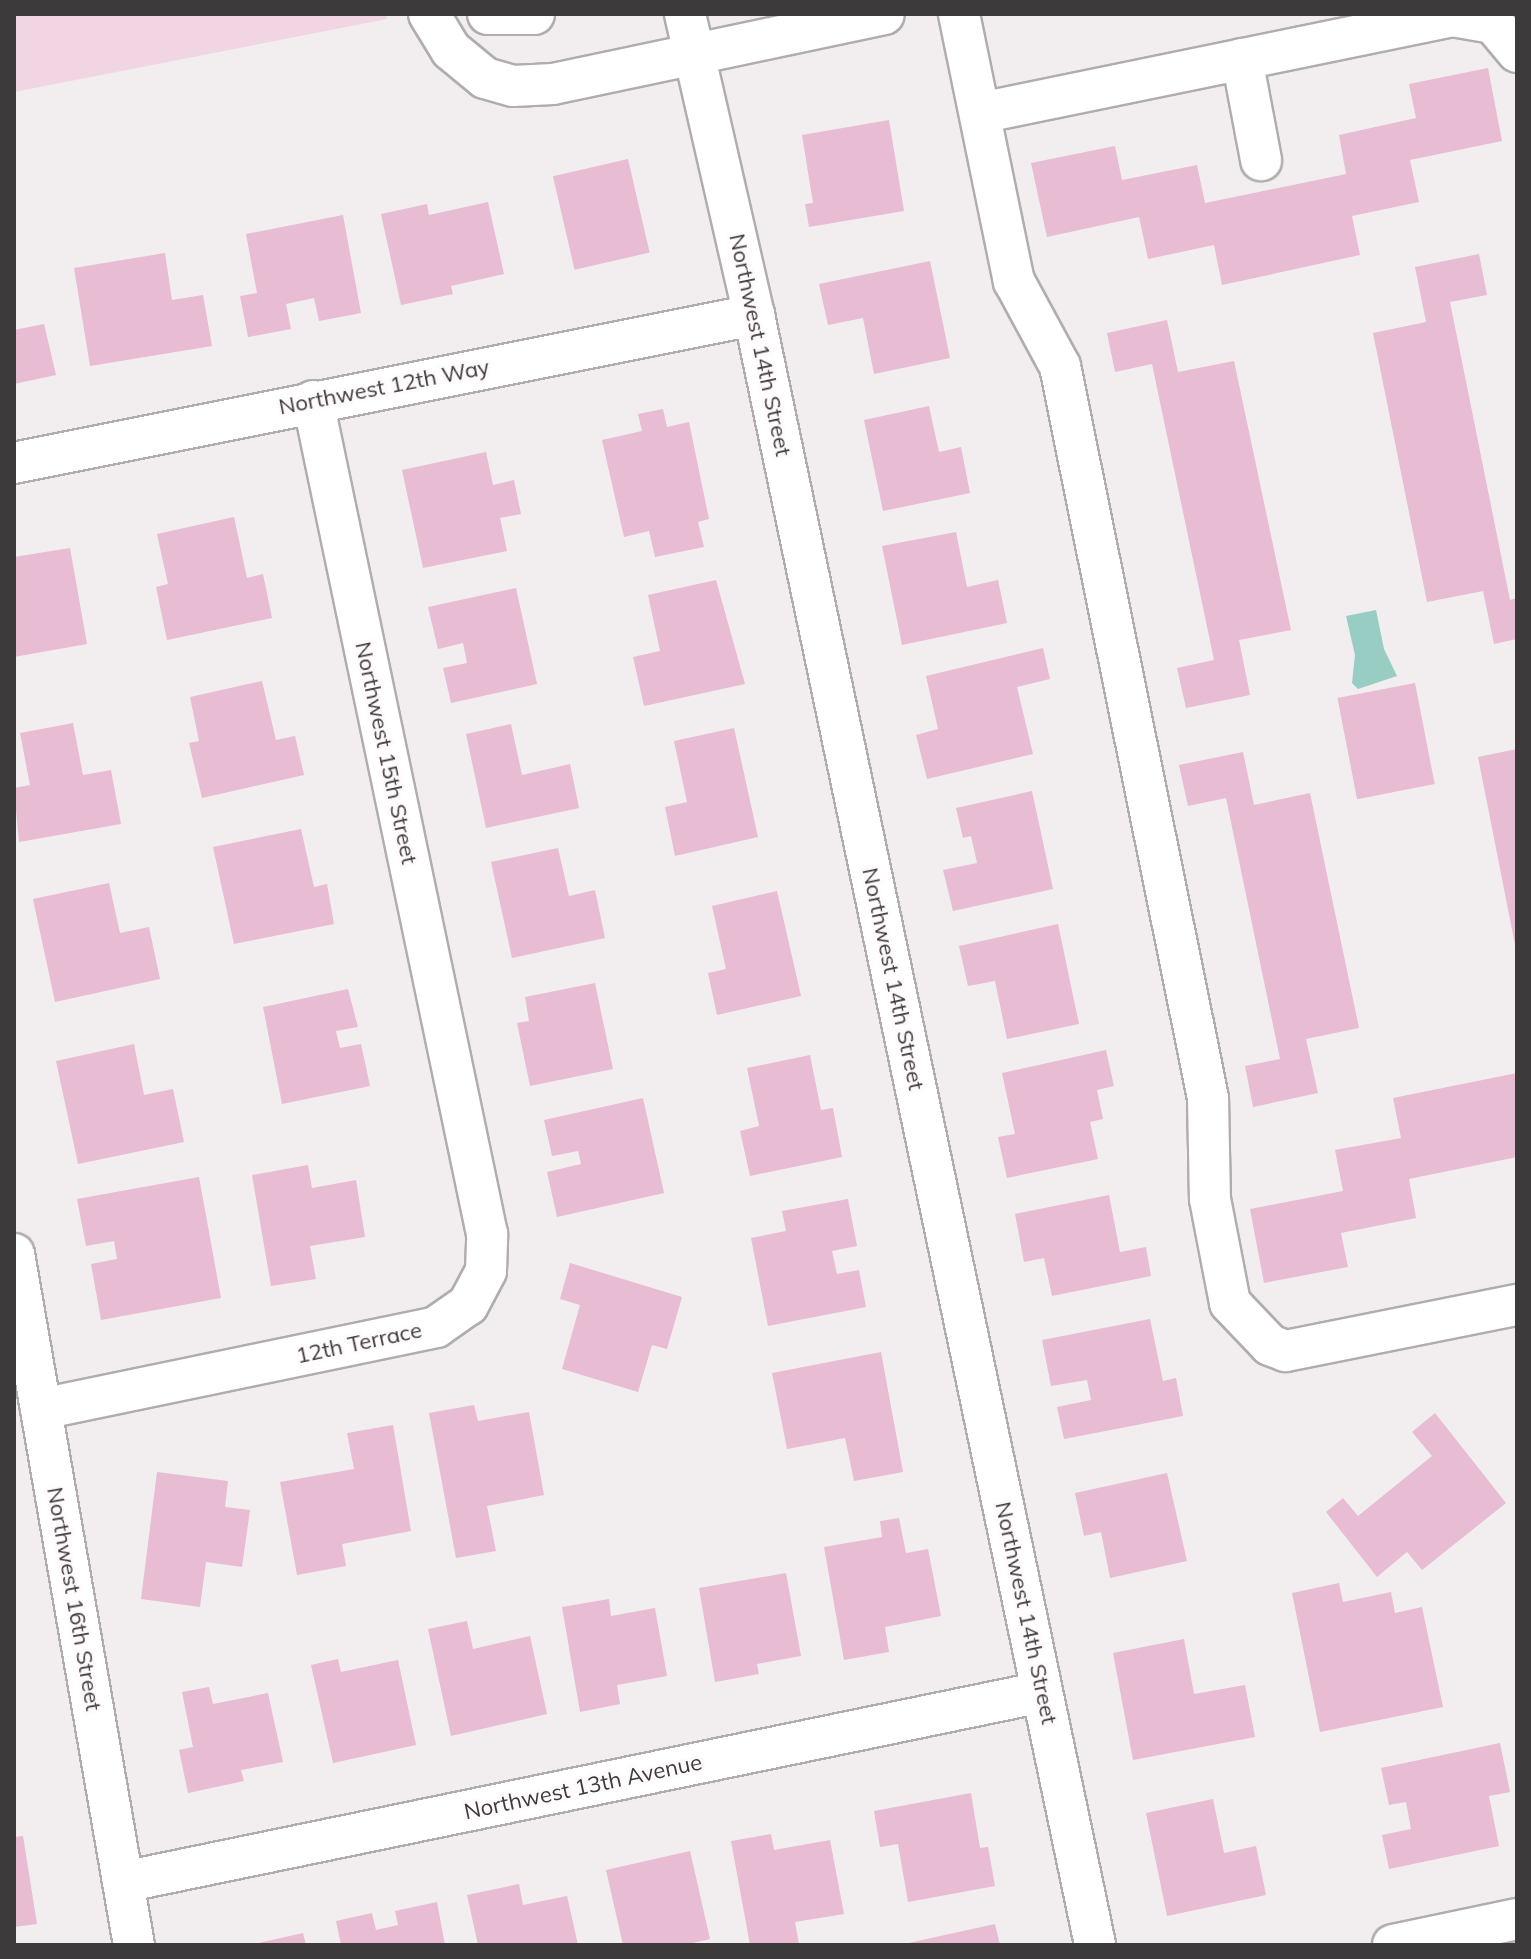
<!DOCTYPE html>
<style>
body{margin:0}
#map{position:relative;width:1531px;height:1959px;overflow:hidden;background:#f2edef;font-family:Mulish,sans-serif}
div>[style]{position:absolute}
[style*='--x']{left:calc(var(--x)*1px);top:calc(var(--y)*1px);width:calc(var(--w)*1px);rotate:calc(var(--a)*1deg)}
.green>*{inset:0;background:#f1d5e3}
.water>*{inset:0;background:#97cdc3}
.building>*{inset:0;background:#e8bcd3;transform-origin:0 0}
.roads{filter:drop-shadow(2px 0 #b1acaf) drop-shadow(-2px 0 #b1acaf) drop-shadow(0 2px #b1acaf) drop-shadow(0 -2px #b1acaf)}
.minor>*{height:40px;margin:-20px;padding:0 20px;transform-origin:20px;border-radius:20px;background:#fff}
span{translate:-50% -50%;white-space:nowrap;text-align:center;line-height:1.15;-webkit-text-stroke:6px #fffafc;paint-order:stroke}
.street-label{font-size:22px;color:#3c3a3b}
.frame{position:absolute;inset:0;border:16px solid #3c3a3b;pointer-events:none}
</style>
<div id="map">
<div class="green">
<div style="clip-path:polygon(14px 14px,386px 14px,387px 19px,14px 92px)"></div>
</div>
<div class="water">
<div style="clip-path:polygon(1376px 610px,1384px 649px,1397px 676px,1358px 689px,1352px 683px,1355px 655px,1346px 616px)"></div>
</div>
<div class="building">
<div style="clip-path:polygon(1488px 68px,1502px 141px,1410px 160px,1419px 202px,1352px 216px,1360px 255px,1222px 285px,1214px 245px,1148px 259px,1139px 217px,1047px 237px,1031px 163px,1115px 146px,1122px 180px,1197px 165px,1205px 203px,1346px 174px,1339px 135px,1416px 118px,1409px 84px)"></div>
<div style="clip-path:polygon(889px 120px,904px 211px,809px 227px,805px 204px,813px 203px,802px 135px)"></div>
<div style="left:628px;top:159px;width:96px;height:77px;rotate:77deg"></div>
<div style="clip-path:polygon(488px 202px,504px 274px,451px 286px,453px 294px,401px 305px,381px 214px,427px 204px,429px 215px)"></div>
<div style="clip-path:polygon(343px 215px,361px 313px,319px 321px,314px 298px,286px 304px,291px 329px,248px 337px,240px 296px,257px 293px,246px 234px)"></div>
<div style="clip-path:polygon(165px 253px,172px 300px,203px 295px,212px 346px,90px 366px,74px 268px)"></div>
<div style="clip-path:polygon(1479px 254px,1487px 295px,1450px 302px,1510px 600px,1517px 598px,1517px 639px,1494px 644px,1483px 591px,1427px 602px,1373px 333px,1426px 322px,1415px 267px)"></div>
<div style="clip-path:polygon(930px 261px,950px 358px,874px 374px,863px 318px,828px 325px,819px 284px)"></div>
<div style="clip-path:polygon(1167px 320px,1178px 372px,1234px 361px,1291px 630px,1239px 640px,1250px 695px,1186px 708px,1177px 668px,1214px 660px,1152px 364px,1115px 372px,1107px 333px)"></div>
<div style="clip-path:polygon(44px 324px,56px 375px,14px 384px,14px 330px)"></div>
<div style="clip-path:polygon(929px 406px,939px 452px,961px 447px,970px 493px,883px 511px,864px 420px)"></div>
<div style="clip-path:polygon(663px 409px,667px 427px,689px 422px,709px 519px,698px 522px,704px 547px,655px 557px,649px 531px,624px 537px,602px 440px,642px 431px,638px 414px)"></div>
<div style="clip-path:polygon(486px 452px,493px 485px,514px 480px,521px 514px,500px 518px,507px 551px,423px 568px,402px 470px)"></div>
<div style="clip-path:polygon(234px 517px,247px 578px,263px 574px,272px 618px,167px 640px,156px 587px,168px 584px,157px 534px)"></div>
<div style="clip-path:polygon(956px 532px,967px 587px,998px 580px,1007px 623px,902px 645px,882px 546px)"></div>
<div style="clip-path:polygon(70px 548px,87px 644px,14px 657px,14px 557px)"></div>
<div style="clip-path:polygon(716px 580px,745px 684px,644px 706px,633px 657px,660px 651px,648px 595px)"></div>
<div style="clip-path:polygon(516px 588px,537px 684px,451px 703px,443px 668px,467px 663px,463px 643px,438px 649px,428px 607px)"></div>
<div style="clip-path:polygon(1043px 648px,1050px 679px,1017px 687px,1033px 754px,927px 779px,916px 735px,938px 729px,926px 676px)"></div>
<div style="clip-path:polygon(262px 681px,276px 740px,295px 736px,304px 775px,202px 798px,189px 743px,199px 741px,190px 697px)"></div>
<div style="left:1415px;top:683px;width:103px;height:79px;rotate:79deg"></div>
<div style="clip-path:polygon(73px 723px,83px 775px,111px 770px,121px 824px,19px 842px,14px 788px,30px 785px,20px 733px)"></div>
<div style="clip-path:polygon(511px 724px,522px 775px,570px 764px,579px 808px,486px 828px,466px 734px)"></div>
<div style="clip-path:polygon(734px 728px,758px 837px,675px 856px,665px 807px,687px 802px,674px 741px)"></div>
<div style="clip-path:polygon(1517px 749px,1517px 950px,1516px 950px,1478px 757px)"></div>
<div style="clip-path:polygon(1243px 752px,1254px 805px,1310px 793px,1359px 1028px,1306px 1039px,1318px 1093px,1253px 1107px,1245px 1066px,1280px 1059px,1226px 798px,1188px 806px,1179px 765px)"></div>
<div style="clip-path:polygon(1032px 791px,1053px 889px,953px 911px,943px 870px,977px 863px,971px 836px,963px 838px,956px 808px)"></div>
<div style="clip-path:polygon(301px 829px,314px 887px,327px 884px,334px 924px,234px 944px,213px 847px)"></div>
<div style="clip-path:polygon(558px 848px,569px 896px,595px 890px,605px 938px,512px 958px,491px 862px)"></div>
<div style="clip-path:polygon(109px 883px,120px 933px,149px 927px,160px 979px,55px 1002px,33px 899px)"></div>
<div style="clip-path:polygon(777px 891px,801px 996px,717px 1015px,708px 973px,726px 969px,712px 906px)"></div>
<div style="clip-path:polygon(1058px 924px,1079px 1024px,1007px 1039px,995px 981px,968px 986px,959px 946px)"></div>
<div style="clip-path:polygon(595px 983px,613px 1069px,530px 1086px,517px 1023px,529px 1021px,525px 997px)"></div>
<div style="clip-path:polygon(348px 989px,358px 1027px,336px 1031px,340px 1048px,361px 1044px,370px 1086px,282px 1104px,263px 1007px)"></div>
<div style="clip-path:polygon(134px 1044px,144px 1095px,173px 1089px,184px 1142px,78px 1164px,56px 1061px)"></div>
<div style="clip-path:polygon(1106px 1050px,1114px 1086px,1097px 1090px,1103px 1119px,1090px 1122px,1098px 1159px,1007px 1178px,998px 1137px,1015px 1134px,1002px 1073px)"></div>
<div style="clip-path:polygon(810px 1055px,821px 1110px,833px 1108px,842px 1157px,750px 1176px,740px 1131px,759px 1126px,747px 1068px)"></div>
<div style="clip-path:polygon(1517px 1073px,1517px 1157px,1409px 1179px,1416px 1218px,1341px 1233px,1348px 1267px,1264px 1283px,1250px 1209px,1343px 1191px,1335px 1150px,1401px 1138px,1393px 1098px)"></div>
<div style="clip-path:polygon(643px 1098px,664px 1193px,557px 1217px,547px 1172px,581px 1164px,578px 1151px,552px 1156px,544px 1120px)"></div>
<div style="clip-path:polygon(308px 1165px,312px 1188px,356px 1180px,365px 1237px,310px 1246px,316px 1279px,271px 1286px,252px 1175px)"></div>
<div style="clip-path:polygon(199px 1177px,221px 1298px,101px 1320px,91px 1264px,117px 1259px,114px 1241px,86px 1246px,77px 1199px)"></div>
<div style="clip-path:polygon(1109px 1195px,1120px 1252px,1146px 1247px,1151px 1276px,1052px 1296px,1044px 1258px,1024px 1262px,1015px 1214px)"></div>
<div style="clip-path:polygon(848px 1199px,857px 1246px,832px 1251px,837px 1274px,859px 1270px,866px 1307px,768px 1326px,751px 1238px,786px 1231px,782px 1211px)"></div>
<div style="clip-path:polygon(570px 1263px,682px 1297px,667px 1349px,652px 1345px,638px 1392px,562px 1369px,580px 1305px,560px 1299px)"></div>
<div style="clip-path:polygon(1150px 1319px,1163px 1381px,1176px 1378px,1183px 1416px,1064px 1439px,1057px 1407px,1091px 1400px,1087px 1380px,1051px 1386px,1042px 1340px)"></div>
<div style="clip-path:polygon(881px 1352px,903px 1472px,854px 1481px,845px 1438px,787px 1449px,772px 1373px)"></div>
<div style="clip-path:polygon(474px 1405px,478px 1421px,529px 1412px,544px 1495px,487px 1506px,496px 1551px,456px 1558px,429px 1413px)"></div>
<div style="clip-path:polygon(1435px 1413px,1506px 1503px,1422px 1570px,1407px 1552px,1377px 1577px,1326px 1512px,1343px 1498px,1358px 1516px,1432px 1456px,1412px 1432px)"></div>
<div style="clip-path:polygon(393px 1425px,411px 1531px,342px 1544px,346px 1566px,297px 1575px,280px 1482px,354px 1469px,347px 1433px)"></div>
<div style="clip-path:polygon(157px 1472px,228px 1481px,225px 1507px,250px 1510px,242px 1567px,206px 1562px,200px 1607px,141px 1599px)"></div>
<div style="clip-path:polygon(1167px 1473px,1187px 1561px,1110px 1578px,1101px 1532px,1084px 1536px,1075px 1493px)"></div>
<div style="clip-path:polygon(899px 1518px,906px 1553px,928px 1549px,941px 1616px,885px 1627px,889px 1652px,844px 1660px,824px 1547px,882px 1537px,880px 1521px)"></div>
<div style="clip-path:polygon(786px 1573px,801px 1656px,757px 1664px,759px 1674px,715px 1682px,699px 1588px)"></div>
<div style="clip-path:polygon(1339px 1583px,1343px 1602px,1391px 1592px,1395px 1613px,1422px 1607px,1443px 1707px,1320px 1732px,1292px 1593px)"></div>
<div style="clip-path:polygon(609px 1599px,611px 1616px,655px 1608px,667px 1676px,617px 1685px,620px 1704px,580px 1712px,562px 1607px)"></div>
<div style="clip-path:polygon(467px 1621px,473px 1649px,530px 1636px,547px 1714px,451px 1736px,428px 1629px)"></div>
<div style="clip-path:polygon(1184px 1639px,1194px 1694px,1245px 1685px,1255px 1737px,1133px 1760px,1113px 1653px)"></div>
<div style="clip-path:polygon(338px 1659px,341px 1672px,398px 1660px,416px 1745px,333px 1763px,311px 1665px)"></div>
<div style="clip-path:polygon(209px 1687px,213px 1704px,268px 1693px,283px 1762px,241px 1770px,244px 1781px,188px 1793px,179px 1750px,193px 1747px,182px 1692px)"></div>
<div style="clip-path:polygon(1500px 1743px,1510px 1792px,1489px 1796px,1499px 1846px,1389px 1869px,1382px 1835px,1411px 1829px,1406px 1802px,1389px 1805px,1381px 1768px)"></div>
<div style="clip-path:polygon(971px 1793px,980px 1848px,988px 1847px,995px 1886px,908px 1902px,898px 1844px,880px 1847px,874px 1811px)"></div>
<div style="clip-path:polygon(1213px 1799px,1224px 1853px,1256px 1846px,1266px 1895px,1167px 1916px,1146px 1813px)"></div>
<div style="clip-path:polygon(771px 1834px,774px 1850px,830px 1840px,844px 1914px,795px 1922px,799px 1944px,750px 1945px,731px 1841px)"></div>
<div style="clip-path:polygon(23px 1836px,37px 1924px,14px 1927px,14px 1837px)"></div>
<div style="clip-path:polygon(690px 1851px,710px 1939px,684px 1945px,623px 1945px,606px 1870px)"></div>
<div style="clip-path:polygon(519px 1884px,523px 1905px,567px 1896px,578px 1945px,478px 1945px,467px 1895px)"></div>
<div style="clip-path:polygon(437px 1902px,445px 1945px,341px 1945px,336px 1921px,372px 1913px,376px 1930px,398px 1925px,395px 1911px)"></div>
<div style="clip-path:polygon(995px 1924px,1000px 1945px,904px 1945px,904px 1944px)"></div>
<div style="clip-path:polygon(303px 1933px,306px 1945px,254px 1945px,254px 1944px)"></div>
</div>
<div class="roads">
<div class="minor">
<div style="--x:429;--y:14;--w:42;--a:58.6"></div>
<div style="--x:451;--y:50;--w:44;--a:39.5"></div>
<div style="--x:485;--y:78;--w:29;--a:16"></div>
<div style="--x:513;--y:86;--w:40;--a:-2.9"></div>
<div style="--x:553;--y:84;--w:338;--a:-11.9"></div>
<div style="--x:488;--y:14;--w:46;--a:0"></div>
<div style="--x:685;--y:14;--w:309;--a:77.1"></div>
<div style="--x:754;--y:315;--w:1665;--a:78.18"></div>
<div style="--x:959;--y:14;--w:273;--a:78.4"></div>
<div style="--x:1014;--y:281;--w:97;--a:61.6"></div>
<div style="--x:1060;--y:366;--w:747;--a:78.57"></div>
<div style="--x:1208;--y:1098;--w:101;--a:88.9"></div>
<div style="--x:1210;--y:1199;--w:106;--a:79.1"></div>
<div style="--x:1230;--y:1303;--w:58;--a:46.4"></div>
<div style="--x:1270;--y:1345;--w:17;--a:21"></div>
<div style="--x:1286;--y:1351;--w:236;--a:-11.3"></div>
<div style="--x:1242;--y:59;--w:103;--a:79.3"></div>
<div style="--x:980;--y:113;--w:482;--a:-11.6"></div>
<div style="--x:1452;--y:16;--w:42;--a:9.7"></div>
<div style="--x:1493;--y:23;--w:38;--a:50"></div>
<div style="--x:14;--y:463;--w:755;--a:-11.31"></div>
<div style="--x:14;--y:1254;--w:701;--a:80.15"></div>
<div style="--x:41;--y:1409;--w:403;--a:-11.7"></div>
<div style="--x:436;--y:1327;--w:39;--a:-35"></div>
<div style="--x:468;--y:1305;--w:38;--a:-62"></div>
<div style="--x:486;--y:1271;--w:37;--a:-88"></div>
<div style="--x:487;--y:1234;--w:851;--a:-101.8"></div>
<div style="--x:123;--y:1882;--w:938;--a:-11.68"></div>
<div style="--x:1393;--y:1945;--w:127;--a:-11.8"></div>
</div>
</div>
<div class="street-label">
<span style="left:760px;top:345px;rotate:78deg">Northwest 14th Street</span>
<span style="left:384px;top:387px;rotate:-11deg">Northwest 12th Way</span>
<span style="left:386px;top:753px;rotate:78deg">Northwest 15th Street</span>
<span style="left:893px;top:979px;rotate:78deg">Northwest 14th Street</span>
<span style="left:359px;top:1343px;rotate:-12deg">12th Terrace</span>
<span style="left:74px;top:1599px;rotate:80deg">Northwest 16th Street</span>
<span style="left:1026px;top:1613px;rotate:78deg">Northwest 14th Street</span>
<span style="left:583px;top:1787px;rotate:-12deg">Northwest 13th Avenue</span>
</div>
<div class="frame"></div>
</div>
